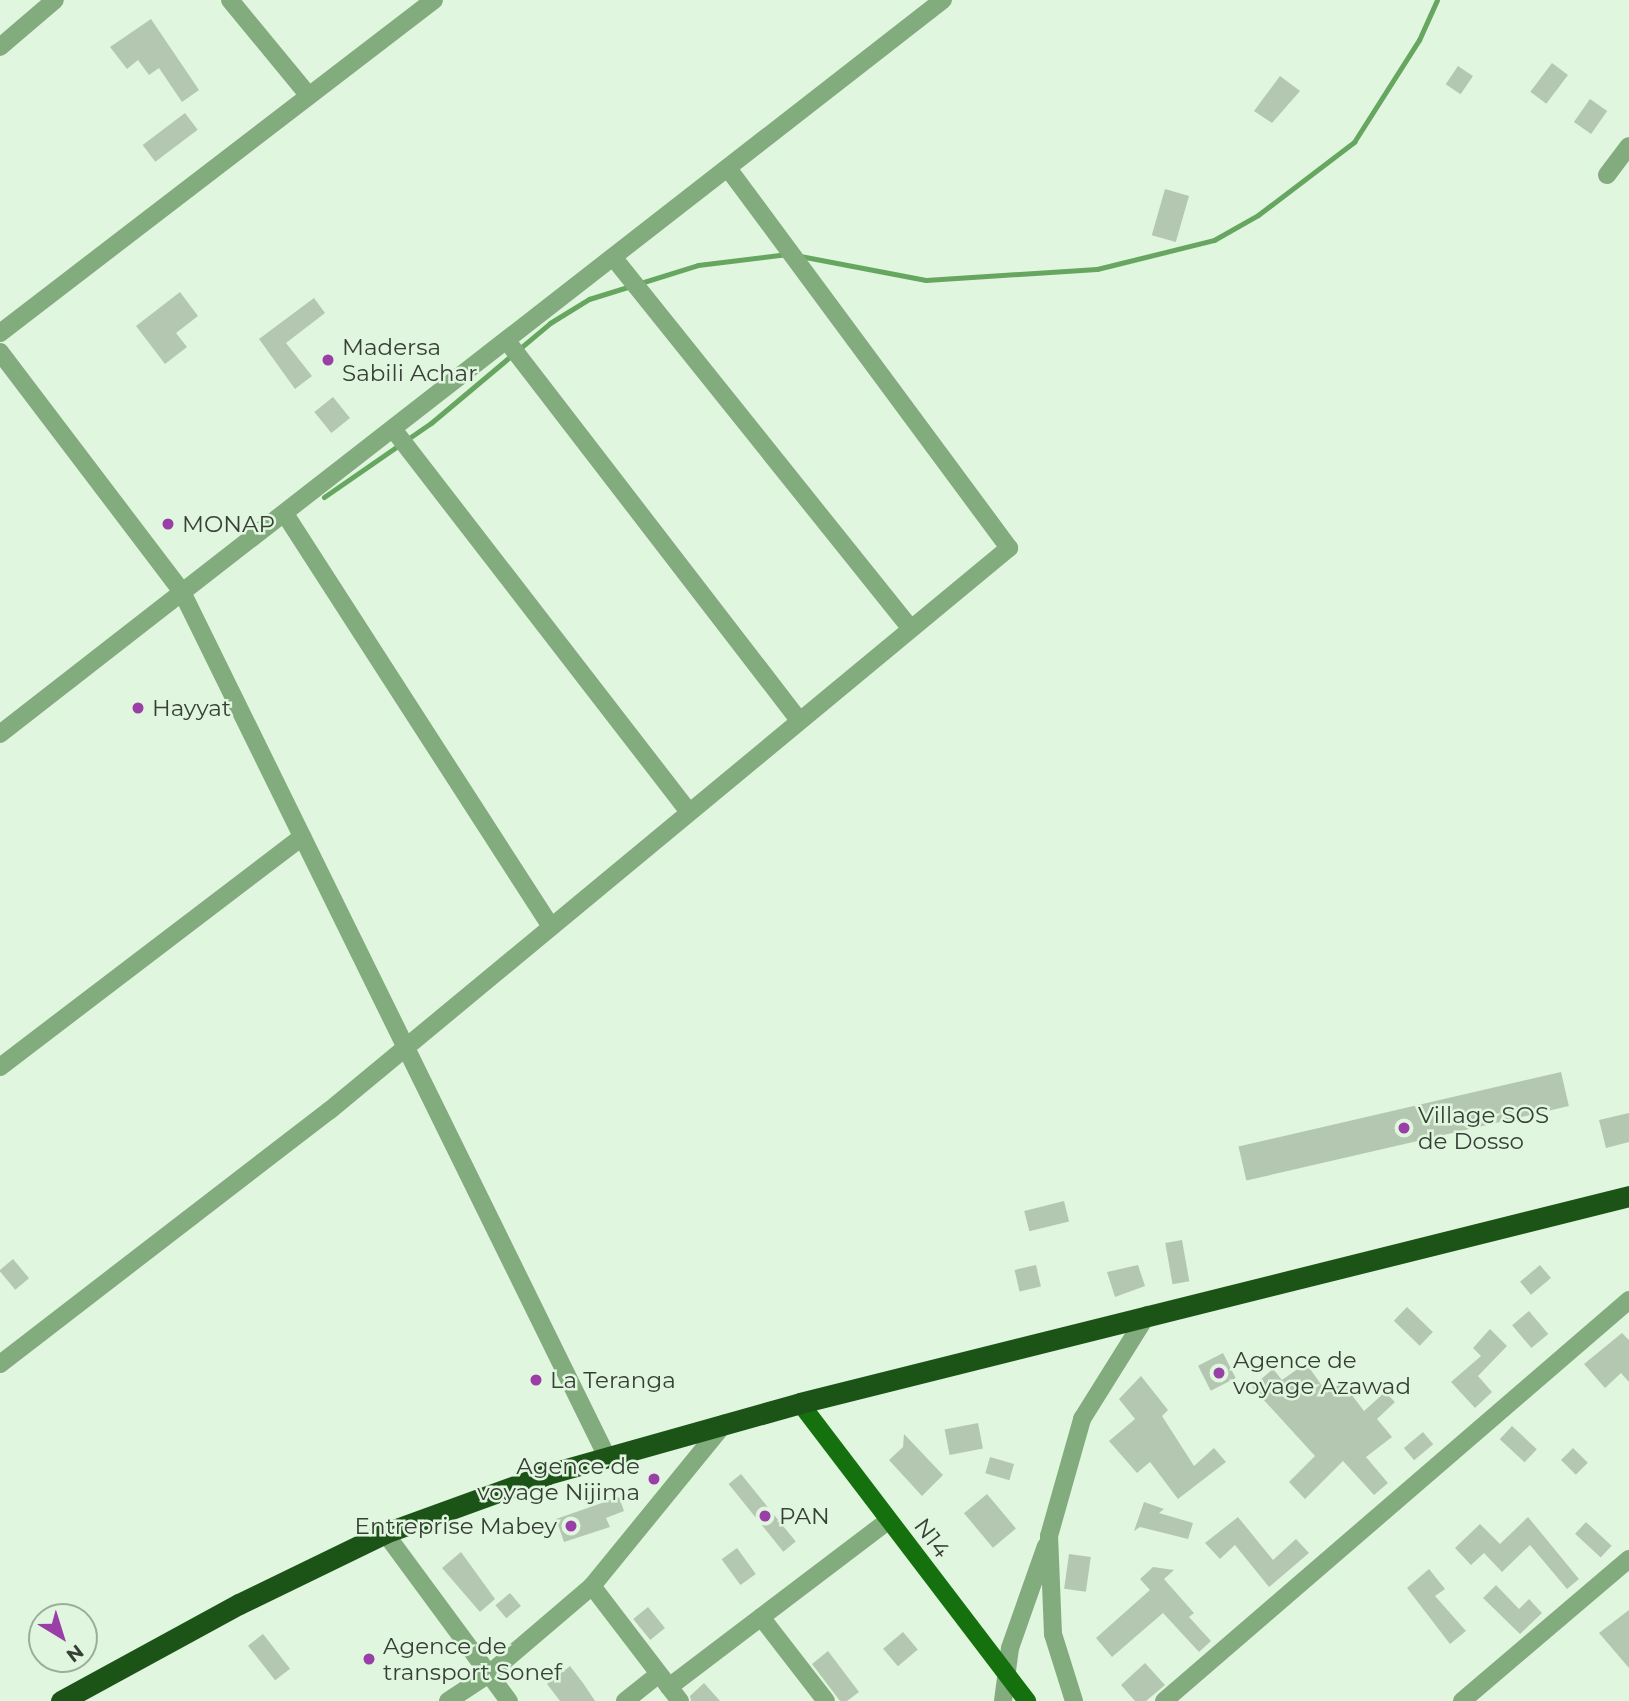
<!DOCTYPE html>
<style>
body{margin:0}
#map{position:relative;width:1629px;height:1701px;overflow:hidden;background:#e1f6df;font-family:Montserrat,sans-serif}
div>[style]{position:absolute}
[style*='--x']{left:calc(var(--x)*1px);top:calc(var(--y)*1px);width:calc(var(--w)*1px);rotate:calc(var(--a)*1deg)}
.stream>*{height:5px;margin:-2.5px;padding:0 2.5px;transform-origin:2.5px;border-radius:2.5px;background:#67a660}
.building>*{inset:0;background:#b4c8b1;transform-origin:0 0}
.street>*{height:18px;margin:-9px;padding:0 9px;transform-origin:9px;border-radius:9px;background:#82ac7d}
.primary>*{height:18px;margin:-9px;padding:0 9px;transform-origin:9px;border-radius:9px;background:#14710e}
.highway>*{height:21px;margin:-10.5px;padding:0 10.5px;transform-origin:10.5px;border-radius:10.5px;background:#1c5418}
.dots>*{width:19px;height:19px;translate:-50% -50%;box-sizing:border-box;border:4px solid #e1f6df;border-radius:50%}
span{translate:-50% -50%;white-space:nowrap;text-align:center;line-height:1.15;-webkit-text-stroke:5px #e1f6df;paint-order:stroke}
.poi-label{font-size:23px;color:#374036}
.left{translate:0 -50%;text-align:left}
.right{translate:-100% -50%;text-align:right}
.street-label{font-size:23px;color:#374036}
.north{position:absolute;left:28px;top:1603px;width:70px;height:70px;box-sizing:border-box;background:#e1f6df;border:2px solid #9dad9b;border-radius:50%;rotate:142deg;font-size:19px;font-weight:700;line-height:28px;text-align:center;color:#374036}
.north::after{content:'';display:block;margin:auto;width:24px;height:32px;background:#9a3ea8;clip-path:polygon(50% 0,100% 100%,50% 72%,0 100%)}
</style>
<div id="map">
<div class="stream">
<div style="--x:800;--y:256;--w:128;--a:10.8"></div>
<div style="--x:926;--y:280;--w:171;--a:-3.7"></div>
<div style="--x:1097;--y:269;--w:121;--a:-13.9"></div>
<div style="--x:1214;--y:240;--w:51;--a:-29.6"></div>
<div style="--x:1258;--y:215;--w:121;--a:-37.2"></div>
<div style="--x:1354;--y:142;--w:121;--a:-57.5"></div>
<div style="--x:1419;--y:40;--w:44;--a:-65.8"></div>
<div style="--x:324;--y:497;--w:130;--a:-34.7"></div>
<div style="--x:431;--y:423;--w:155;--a:-40"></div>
<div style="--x:550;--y:323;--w:46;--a:-31.6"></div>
<div style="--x:589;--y:299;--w:114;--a:-17.3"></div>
<div style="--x:698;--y:265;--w:90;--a:-7"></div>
</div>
<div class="building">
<div style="clip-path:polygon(151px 19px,199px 90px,182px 102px,159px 68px,149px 75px,138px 60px,127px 69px,110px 47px)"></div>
<div style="left:1552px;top:63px;width:20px;height:36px;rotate:37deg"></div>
<div style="left:1458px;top:66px;width:18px;height:22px;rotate:34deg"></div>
<div style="clip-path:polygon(1280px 76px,1300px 91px,1272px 123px,1254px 111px)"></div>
<div style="left:1590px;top:99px;width:21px;height:28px;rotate:35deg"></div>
<div style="left:185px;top:113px;width:21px;height:53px;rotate:53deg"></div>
<div style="left:1165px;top:189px;width:25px;height:48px;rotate:16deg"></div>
<div style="clip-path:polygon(180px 292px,198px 316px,176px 333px,187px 347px,165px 364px,136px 326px)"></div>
<div style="clip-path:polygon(314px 298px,325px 313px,286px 343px,312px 376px,295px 389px,259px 339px)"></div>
<div style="left:333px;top:397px;width:27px;height:24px;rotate:51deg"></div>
<div style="left:1561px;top:1072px;width:35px;height:331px;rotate:77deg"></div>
<div style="clip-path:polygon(1629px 1113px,1629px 1142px,1606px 1148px,1599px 1120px)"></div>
<div style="left:1064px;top:1201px;width:21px;height:41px;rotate:76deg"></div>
<div style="left:1182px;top:1240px;width:42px;height:17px;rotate:80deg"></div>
<div style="left:13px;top:1259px;width:25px;height:18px;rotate:50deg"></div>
<div style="left:1036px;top:1265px;width:22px;height:22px;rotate:77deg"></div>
<div style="clip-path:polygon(1138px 1265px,1145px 1286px,1115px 1297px,1107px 1272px)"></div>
<div style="left:1540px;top:1265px;width:17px;height:26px;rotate:50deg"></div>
<div style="left:1407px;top:1307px;width:36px;height:19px;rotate:44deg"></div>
<div style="left:1529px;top:1311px;width:30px;height:22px;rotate:50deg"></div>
<div style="clip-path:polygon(1490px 1329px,1507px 1346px,1478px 1376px,1492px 1392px,1475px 1408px,1451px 1382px,1481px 1356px,1473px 1348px)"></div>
<div style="clip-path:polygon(1622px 1333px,1629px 1340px,1629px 1382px,1621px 1373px,1605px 1388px,1584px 1364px)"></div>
<div style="left:1223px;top:1353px;width:28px;height:28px;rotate:63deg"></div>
<div style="clip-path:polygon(1306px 1363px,1327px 1393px,1342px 1382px,1364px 1411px,1385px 1392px,1395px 1402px,1377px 1419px,1392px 1437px,1366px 1457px,1388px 1483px,1374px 1495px,1343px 1461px,1305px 1499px,1289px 1482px,1315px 1456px,1252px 1387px,1273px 1369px,1282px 1380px)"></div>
<div style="clip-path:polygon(1141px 1376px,1168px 1410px,1162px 1416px,1194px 1466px,1214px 1448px,1226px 1462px,1178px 1499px,1150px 1462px,1137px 1473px,1109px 1441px,1135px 1419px,1119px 1399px)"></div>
<div style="left:978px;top:1423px;width:26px;height:34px;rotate:79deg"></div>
<div style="left:1512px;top:1426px;width:34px;height:18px;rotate:43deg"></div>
<div style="left:1423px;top:1432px;width:16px;height:25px;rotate:50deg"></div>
<div style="clip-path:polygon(904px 1434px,943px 1475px,922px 1496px,889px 1460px,903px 1447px)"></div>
<div style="left:1573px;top:1448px;width:21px;height:17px;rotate:45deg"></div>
<div style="left:990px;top:1457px;width:25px;height:17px;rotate:16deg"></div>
<div style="left:741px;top:1474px;width:87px;height:16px;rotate:51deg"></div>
<div style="left:987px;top:1494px;width:45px;height:30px;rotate:50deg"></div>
<div style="clip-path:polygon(619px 1497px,624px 1511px,606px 1518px,610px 1527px,564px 1542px,556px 1519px)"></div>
<div style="clip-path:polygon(1144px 1502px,1164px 1509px,1159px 1513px,1193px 1523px,1188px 1539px,1140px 1527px,1134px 1531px)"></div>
<div style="clip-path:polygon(1238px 1517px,1273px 1560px,1296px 1539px,1309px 1553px,1269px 1587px,1235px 1545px,1220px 1559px,1205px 1543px)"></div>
<div style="clip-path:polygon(1528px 1517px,1579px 1579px,1567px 1589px,1530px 1545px,1502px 1572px,1484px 1553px,1471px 1565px,1455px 1548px,1480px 1524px,1500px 1544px)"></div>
<div style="left:1586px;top:1522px;width:35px;height:16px;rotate:43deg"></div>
<div style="left:737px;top:1548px;width:32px;height:19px;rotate:54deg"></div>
<div style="clip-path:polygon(461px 1552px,495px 1599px,480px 1612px,442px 1568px)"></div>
<div style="left:1069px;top:1554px;width:22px;height:35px;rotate:8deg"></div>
<div style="clip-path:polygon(1153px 1567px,1174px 1570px,1164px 1579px,1194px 1613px,1189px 1617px,1211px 1641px,1199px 1652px,1163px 1613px,1112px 1657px,1096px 1638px,1150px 1590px,1140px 1579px)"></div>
<div style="clip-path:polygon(1429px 1569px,1445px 1589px,1435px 1596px,1466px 1631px,1450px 1644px,1407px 1588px)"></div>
<div style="clip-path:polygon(1496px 1585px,1519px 1609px,1529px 1599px,1542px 1613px,1520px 1634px,1483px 1598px)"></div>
<div style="left:510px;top:1593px;width:17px;height:19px;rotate:50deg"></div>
<div style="left:648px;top:1607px;width:27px;height:19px;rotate:51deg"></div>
<div style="clip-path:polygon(1629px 1610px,1629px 1668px,1599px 1633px)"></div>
<div style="left:903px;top:1632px;width:23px;height:26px;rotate:50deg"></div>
<div style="left:263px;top:1634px;width:44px;height:19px;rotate:52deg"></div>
<div style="clip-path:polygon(828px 1651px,859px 1692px,847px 1701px,840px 1701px,812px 1664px)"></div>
<div style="clip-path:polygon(1145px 1663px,1165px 1685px,1146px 1701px,1135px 1701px,1121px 1685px)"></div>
<div style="clip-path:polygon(570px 1666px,583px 1683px,595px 1701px,560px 1701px,547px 1684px)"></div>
<div style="clip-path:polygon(704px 1683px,720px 1701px,691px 1701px,690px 1696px)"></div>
</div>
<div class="street">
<div style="--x:230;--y:0;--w:124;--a:50.5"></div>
<div style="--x:0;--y:47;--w:72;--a:-40.5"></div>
<div style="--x:1607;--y:175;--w:36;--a:-53"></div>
<div style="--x:613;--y:257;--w:475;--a:51.3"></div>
<div style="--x:0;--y:333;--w:547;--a:-37.5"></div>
<div style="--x:507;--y:341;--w:478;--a:52.4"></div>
<div style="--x:0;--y:352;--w:301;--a:52.8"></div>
<div style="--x:182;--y:592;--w:964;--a:63.83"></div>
<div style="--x:393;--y:429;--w:484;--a:52.3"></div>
<div style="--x:285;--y:514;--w:491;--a:57.2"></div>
<div style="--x:0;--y:734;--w:1195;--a:-37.9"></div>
<div style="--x:0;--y:1067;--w:380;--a:-37.3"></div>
<div style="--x:0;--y:1364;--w:415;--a:-37.6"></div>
<div style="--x:329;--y:1111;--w:883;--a:-39.62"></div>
<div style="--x:1009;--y:548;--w:473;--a:-126.5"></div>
<div style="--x:385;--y:1533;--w:209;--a:53.6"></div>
<div style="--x:592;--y:1586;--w:145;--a:52.6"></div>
<div style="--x:761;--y:1617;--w:106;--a:52.3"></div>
<div style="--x:669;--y:1687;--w:275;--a:-37.2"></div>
<div style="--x:448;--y:1701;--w:49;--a:-33.4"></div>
<div style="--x:489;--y:1674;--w:135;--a:-40.5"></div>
<div style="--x:592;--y:1586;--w:210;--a:-50.8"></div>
<div style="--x:625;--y:1701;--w:43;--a:-38.5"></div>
<div style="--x:1003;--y:1701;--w:53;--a:-82.5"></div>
<div style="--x:1010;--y:1648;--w:108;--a:-70.6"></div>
<div style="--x:1074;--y:1701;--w:70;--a:-107.4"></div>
<div style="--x:1053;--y:1634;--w:98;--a:-92.3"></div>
<div style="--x:1049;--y:1536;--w:122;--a:-74.2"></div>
<div style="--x:1082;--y:1419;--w:123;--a:-58"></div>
<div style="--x:1164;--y:1701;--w:614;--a:-40.77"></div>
<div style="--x:1462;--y:1701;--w:219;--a:-40.4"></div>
</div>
<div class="primary">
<div style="--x:800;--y:1403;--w:375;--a:52.7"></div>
</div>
<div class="highway">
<div style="--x:61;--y:1701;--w:203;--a:-28.6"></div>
<div style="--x:239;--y:1604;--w:162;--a:-25.9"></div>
<div style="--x:385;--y:1533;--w:173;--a:-19.9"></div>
<div style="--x:548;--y:1474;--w:262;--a:-15.7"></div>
<div style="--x:800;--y:1403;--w:854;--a:-14.02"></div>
</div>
<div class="dots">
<div style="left:328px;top:360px;background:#9a3ea8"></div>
<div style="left:168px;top:524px;background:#9a3ea8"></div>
<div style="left:138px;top:708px;background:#9a3ea8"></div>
<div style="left:1404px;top:1128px;background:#9a3ea8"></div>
<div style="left:1219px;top:1373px;background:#9a3ea8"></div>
<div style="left:536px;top:1380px;background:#9a3ea8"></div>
<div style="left:654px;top:1479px;background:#9a3ea8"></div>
<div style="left:765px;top:1516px;background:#9a3ea8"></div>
<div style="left:571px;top:1526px;background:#9a3ea8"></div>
<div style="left:369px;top:1659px;background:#9a3ea8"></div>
</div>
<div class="poi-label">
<span class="left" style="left:342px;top:360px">Madersa<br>Sabili Achar</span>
<span class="left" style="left:182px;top:524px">MONAP</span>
<span class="left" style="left:152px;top:708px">Hayyat</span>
<span class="left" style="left:1418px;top:1128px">Village SOS<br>de Dosso</span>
<span class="left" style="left:1233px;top:1373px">Agence de<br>voyage Azawad</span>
<span class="left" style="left:550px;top:1380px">La Teranga</span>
<span class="right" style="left:640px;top:1479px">Agence de<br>voyage Nijima</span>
<span class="left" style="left:779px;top:1516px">PAN</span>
<span class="right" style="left:557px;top:1526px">Entreprise Mabey</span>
<span class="left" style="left:383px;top:1659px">Agence de<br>transport Sonef</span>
</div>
<div class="street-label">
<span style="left:932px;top:1538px;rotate:53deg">N14</span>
</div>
<div class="north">N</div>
</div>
